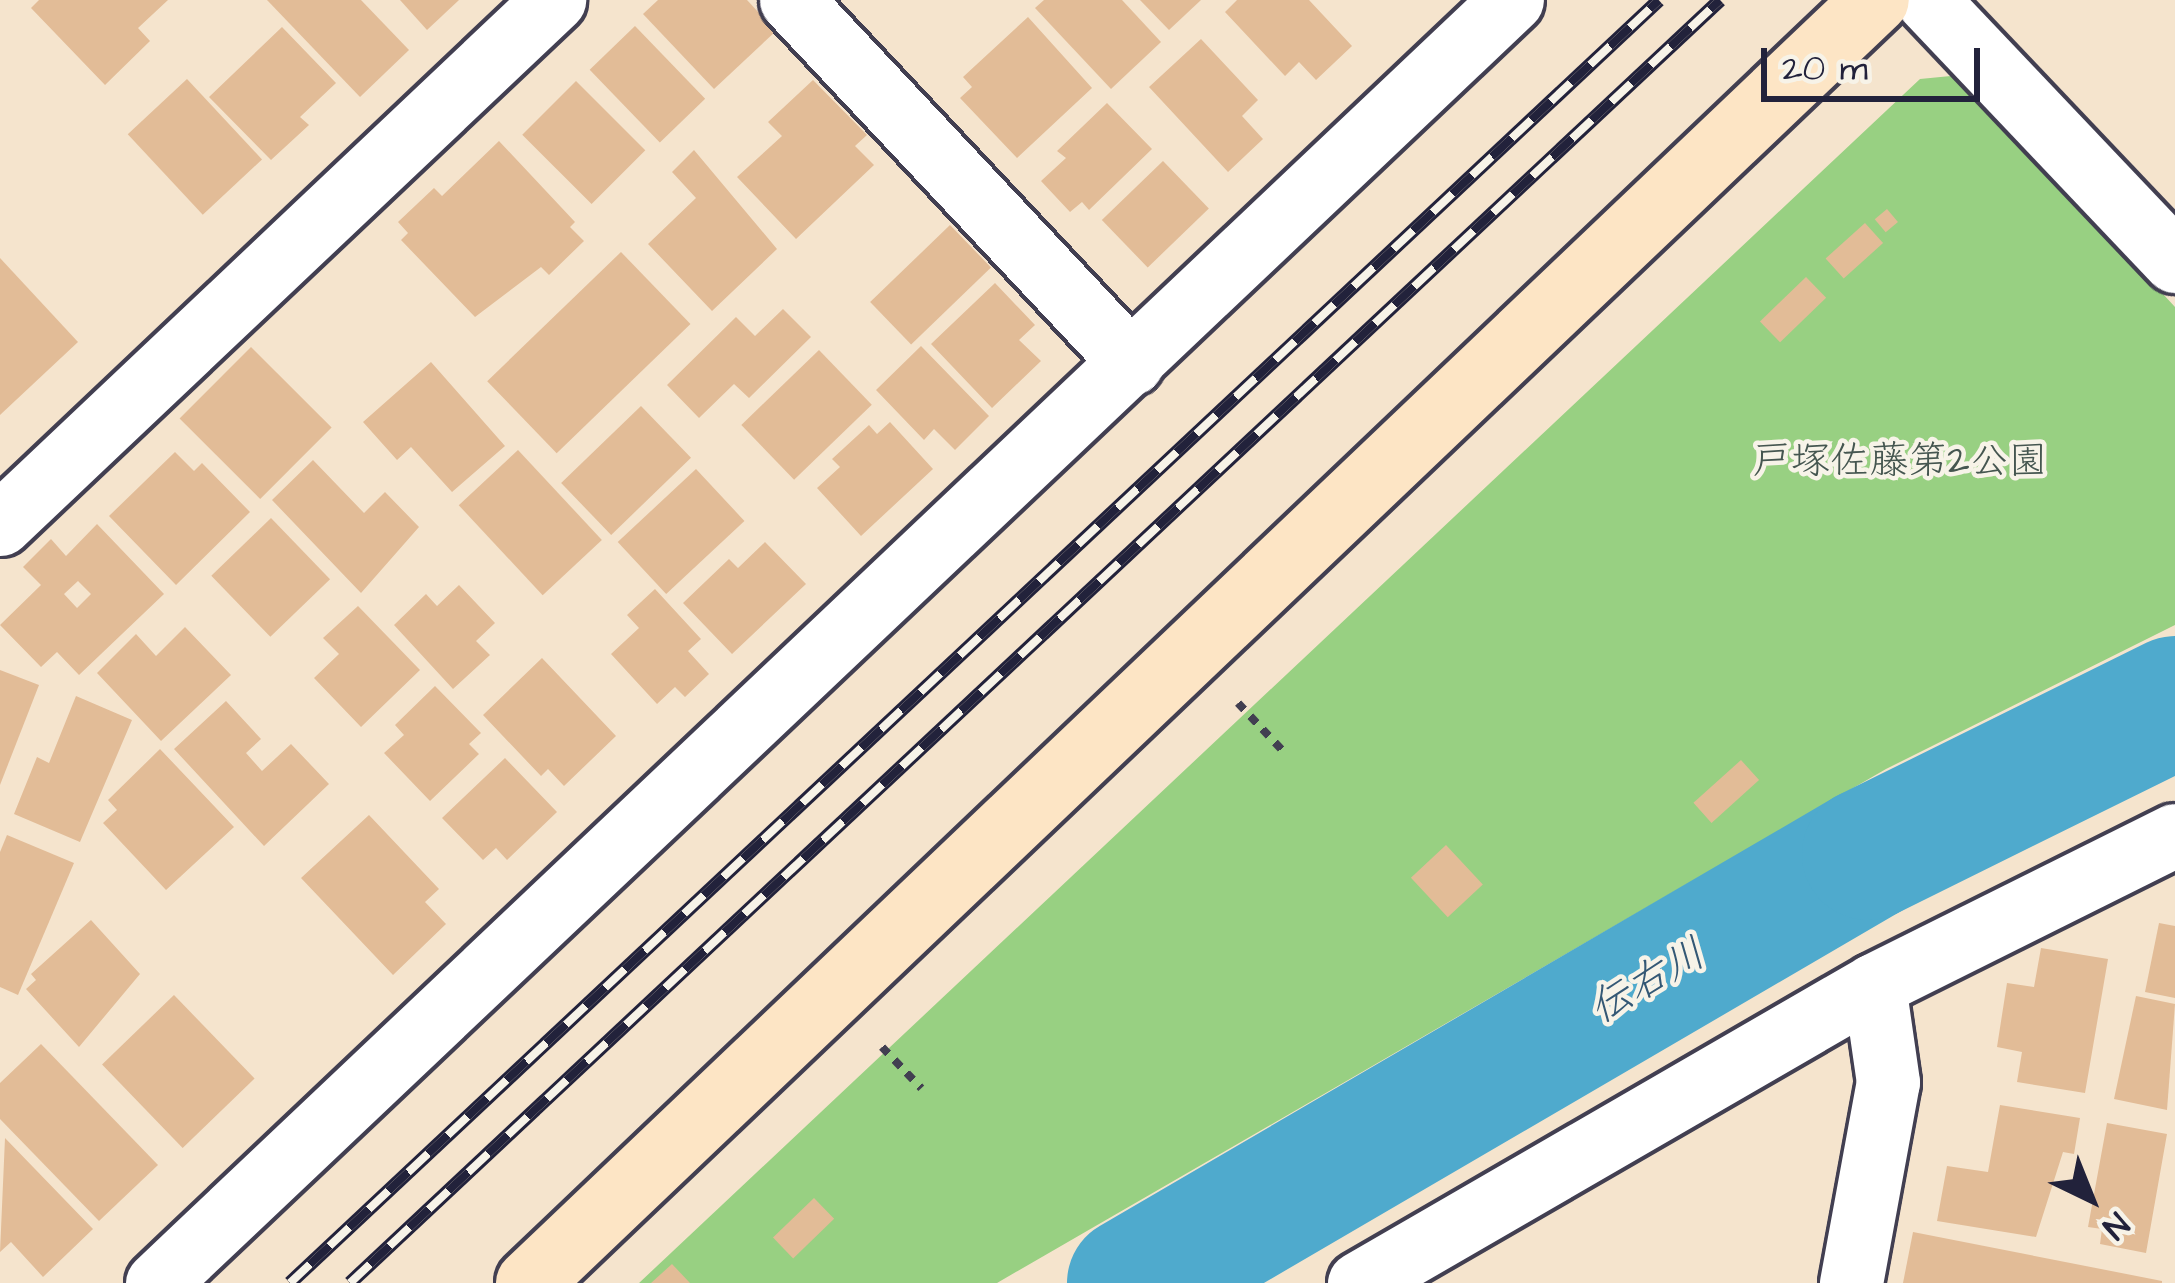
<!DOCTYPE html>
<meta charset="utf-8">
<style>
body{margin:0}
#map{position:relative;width:2175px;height:1283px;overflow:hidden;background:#f5e4cd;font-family:"Architects Daughter","Klee One",sans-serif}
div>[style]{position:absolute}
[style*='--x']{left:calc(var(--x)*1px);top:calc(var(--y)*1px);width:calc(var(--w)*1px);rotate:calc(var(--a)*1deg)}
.green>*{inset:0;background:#98d082}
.stream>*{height:21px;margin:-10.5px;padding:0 10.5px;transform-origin:10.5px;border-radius:10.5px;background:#4faacd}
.river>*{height:132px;margin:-66px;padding:0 66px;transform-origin:66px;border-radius:66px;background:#4faacd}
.building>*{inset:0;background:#e2bc97;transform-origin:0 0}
.path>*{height:8px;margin-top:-4px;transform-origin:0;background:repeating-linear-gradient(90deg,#423f51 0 9px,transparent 0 18px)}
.roads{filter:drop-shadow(3px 0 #423f51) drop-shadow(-3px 0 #423f51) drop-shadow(0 3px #423f51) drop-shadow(0 -3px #423f51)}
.street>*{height:63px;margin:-31.5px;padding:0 31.5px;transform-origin:31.5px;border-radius:31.5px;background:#fff}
.secondary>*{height:66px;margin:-33px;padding:0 33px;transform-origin:33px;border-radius:33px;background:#fde5c5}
.rail>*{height:14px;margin-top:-7px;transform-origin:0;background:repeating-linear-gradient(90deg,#f7f3e8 0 27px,#22223b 0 54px);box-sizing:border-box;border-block:3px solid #22223b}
span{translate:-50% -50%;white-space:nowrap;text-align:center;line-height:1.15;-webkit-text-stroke:9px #f7f3e8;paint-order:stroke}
.park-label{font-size:39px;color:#455650}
.water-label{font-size:42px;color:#345875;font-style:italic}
.north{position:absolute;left:2031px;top:1139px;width:120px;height:120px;-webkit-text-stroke:9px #f7f3e8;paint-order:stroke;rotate:137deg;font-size:33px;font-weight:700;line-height:48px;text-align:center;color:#22223b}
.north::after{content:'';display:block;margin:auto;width:42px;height:54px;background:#22223b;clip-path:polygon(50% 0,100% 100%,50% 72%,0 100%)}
.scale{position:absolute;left:1761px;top:48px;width:219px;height:54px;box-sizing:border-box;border:6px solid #22223b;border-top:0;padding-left:15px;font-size:36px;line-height:42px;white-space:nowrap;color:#22223b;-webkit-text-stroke:9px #f7f3e8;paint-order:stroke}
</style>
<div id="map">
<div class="green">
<div style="clip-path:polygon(1961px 75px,2175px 307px,2175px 625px,1886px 769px,997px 1283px,639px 1283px,1920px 79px)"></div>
</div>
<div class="stream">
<div style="--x:1850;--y:814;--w:44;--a:65.8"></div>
</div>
<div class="river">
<div style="--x:1133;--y:1283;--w:851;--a:-30.27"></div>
<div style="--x:1868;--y:854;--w:343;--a:-26.3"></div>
</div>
<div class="building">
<div style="clip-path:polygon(39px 0,168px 0,138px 28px,150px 41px,105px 85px,31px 8px)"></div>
<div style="clip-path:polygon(267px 0,361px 0,409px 50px,360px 97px)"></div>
<div style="clip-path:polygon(400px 0,459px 0,427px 30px)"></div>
<div style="clip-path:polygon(658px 0,747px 0,776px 31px,714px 89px,643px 14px)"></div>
<div style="clip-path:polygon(1044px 0,1122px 0,1161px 42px,1111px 89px,1035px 8px)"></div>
<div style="clip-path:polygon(1140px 0,1201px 0,1169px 30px)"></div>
<div style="clip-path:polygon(1237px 0,1309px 0,1352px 46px,1316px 80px,1299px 62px,1285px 76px,1225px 12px)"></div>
<div style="clip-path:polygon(1028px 17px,1092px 88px,1017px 158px,960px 98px,972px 87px,963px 77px)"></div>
<div style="left:635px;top:26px;width:101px;height:63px;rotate:46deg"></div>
<div style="clip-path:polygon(282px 27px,336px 83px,300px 117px,309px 125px,271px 160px,209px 97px)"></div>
<div style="clip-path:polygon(1201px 39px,1258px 100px,1242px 116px,1263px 139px,1228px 172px,1149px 87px)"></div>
<div style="left:187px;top:79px;width:110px;height:81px;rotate:47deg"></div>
<div style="clip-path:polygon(813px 80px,867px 135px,855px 146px,874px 165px,796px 239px,737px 177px,782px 136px,768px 122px)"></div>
<div style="left:576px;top:81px;width:98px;height:76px;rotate:45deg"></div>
<div style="clip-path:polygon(1107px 103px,1152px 149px,1089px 210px,1082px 202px,1070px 212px,1041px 181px,1066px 158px,1057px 151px)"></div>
<div style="clip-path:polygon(499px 141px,575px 222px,570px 227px,584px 241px,549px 275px,541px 267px,475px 317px,401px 240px,408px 233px,398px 222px,434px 188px,442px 196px)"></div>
<div style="clip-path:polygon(694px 150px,777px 249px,712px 311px,648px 244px,696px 198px,672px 172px)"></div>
<div style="left:1163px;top:161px;width:66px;height:85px;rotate:46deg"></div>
<div style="left:1887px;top:209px;width:17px;height:16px;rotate:50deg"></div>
<div style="left:1865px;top:223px;width:27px;height:53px;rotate:48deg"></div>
<div style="left:950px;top:225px;width:59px;height:111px;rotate:46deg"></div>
<div style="left:621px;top:252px;width:100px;height:186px;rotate:46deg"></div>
<div style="clip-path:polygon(0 258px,78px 342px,0 415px)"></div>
<div style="left:1806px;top:277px;width:29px;height:64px;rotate:46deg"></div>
<div style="clip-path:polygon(995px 283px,1035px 325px,1019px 340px,1041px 361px,992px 408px,931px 344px)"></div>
<div style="clip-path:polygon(783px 309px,811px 337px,749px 398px,734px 384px,699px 418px,667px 385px,736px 317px,755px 336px)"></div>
<div style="clip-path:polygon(921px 346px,989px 416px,955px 450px,934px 429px,924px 440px,876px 390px)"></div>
<div style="left:251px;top:347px;width:114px;height:101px;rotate:45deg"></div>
<div style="left:819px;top:350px;width:76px;height:108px;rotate:46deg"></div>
<div style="clip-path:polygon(431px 362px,505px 446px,452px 492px,411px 447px,397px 460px,363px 422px)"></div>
<div style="left:641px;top:406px;width:72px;height:111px;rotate:46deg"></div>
<div style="clip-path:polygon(890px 422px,933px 469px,861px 536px,817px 488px,840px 467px,832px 459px,869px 425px,877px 434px)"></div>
<div style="left:518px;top:450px;width:123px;height:81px;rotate:47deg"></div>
<div style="clip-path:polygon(175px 452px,194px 471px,202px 463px,250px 512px,176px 585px,109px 516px)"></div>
<div style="clip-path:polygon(313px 460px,364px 513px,385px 492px,419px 527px,361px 593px,272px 500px)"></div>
<div style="left:696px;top:469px;width:71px;height:107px;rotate:47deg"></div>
<div style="left:271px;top:518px;width:85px;height:83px;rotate:46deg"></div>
<div style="clip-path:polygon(evenodd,97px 524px,164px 594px,79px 675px,57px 652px,41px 667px,0 625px,41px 585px,23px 567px,51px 539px,66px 556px,97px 524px,78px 581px,91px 594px,77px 608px,64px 594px,78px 581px)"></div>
<div style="clip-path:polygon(765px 542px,806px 584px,732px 654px,683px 603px,729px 559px,738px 568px)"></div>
<div style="clip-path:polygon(459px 585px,495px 623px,476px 641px,490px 655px,453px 689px,394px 625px,426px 594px,437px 606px)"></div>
<div style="clip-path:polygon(655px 589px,701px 639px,688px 651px,709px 674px,685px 697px,675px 687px,657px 704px,611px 654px,639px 628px,627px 615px)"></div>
<div style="clip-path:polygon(358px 606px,420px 670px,361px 727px,314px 678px,339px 654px,323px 638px)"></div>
<div style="clip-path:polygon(185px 627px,231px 675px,161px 741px,97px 673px,136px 634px,156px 656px)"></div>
<div style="clip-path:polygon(542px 658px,616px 736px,564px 786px,548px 769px,541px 776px,483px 715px)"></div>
<div style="clip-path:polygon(0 670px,39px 685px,0 785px)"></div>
<div style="clip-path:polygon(435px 686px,481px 733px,469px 744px,479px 754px,430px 801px,384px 753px,404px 735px,395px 725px)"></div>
<div style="clip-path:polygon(76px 696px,132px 720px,80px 842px,14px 814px,37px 757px,49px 763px)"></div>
<div style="clip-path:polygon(226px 701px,261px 739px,246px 753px,262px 771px,291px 744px,329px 784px,264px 846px,174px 749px)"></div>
<div style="clip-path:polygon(160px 749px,234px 827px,166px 890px,103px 823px,117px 810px,108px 800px)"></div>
<div style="clip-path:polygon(505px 758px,557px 812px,507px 860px,496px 848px,483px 860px,442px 818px)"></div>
<div style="left:1741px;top:760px;width:27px;height:64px;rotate:48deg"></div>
<div style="clip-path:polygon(369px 815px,439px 889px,425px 902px,446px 924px,393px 975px,301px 878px)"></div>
<div style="clip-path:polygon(7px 835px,74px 863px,18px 995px,0 987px,0 852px)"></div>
<div style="left:1446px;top:845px;width:54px;height:48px;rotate:47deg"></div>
<div style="clip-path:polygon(91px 920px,140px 974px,79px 1047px,26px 989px,36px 980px,31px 974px)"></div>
<div style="clip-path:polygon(2159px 923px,2175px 926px,2175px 998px,2145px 992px)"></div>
<div style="clip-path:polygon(2041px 948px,2108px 959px,2085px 1093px,2017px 1082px,2022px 1052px,1997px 1047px,2007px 983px,2034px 987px)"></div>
<div style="left:174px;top:995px;width:116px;height:100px;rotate:46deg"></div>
<div style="clip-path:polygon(2136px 996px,2175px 1004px,2167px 1110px,2114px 1099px)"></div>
<div style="clip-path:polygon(41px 1044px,158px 1165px,99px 1221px,0 1119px,0 1083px)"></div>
<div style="clip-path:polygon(2000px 1105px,2080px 1118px,2074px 1154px,2063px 1152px,2036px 1237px,1937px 1221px,1947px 1166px,1988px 1172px)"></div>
<div style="clip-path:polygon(2107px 1123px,2167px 1134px,2146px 1253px,2100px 1244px,2102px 1229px,2088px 1227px)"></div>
<div style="clip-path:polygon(5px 1138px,93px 1229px,43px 1277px,11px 1242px,0 1252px)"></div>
<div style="left:814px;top:1198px;width:29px;height:57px;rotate:46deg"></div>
<div style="clip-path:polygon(1913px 1232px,2162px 1281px,2162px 1283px,1903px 1283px)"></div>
<div style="clip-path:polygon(672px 1264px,690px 1283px,651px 1283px)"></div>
</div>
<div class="path">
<div style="--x:1238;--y:703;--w:64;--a:46.9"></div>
<div style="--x:882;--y:1047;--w:57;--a:46.4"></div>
</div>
<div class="roads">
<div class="street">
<div style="--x:791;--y:0;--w:498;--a:46.8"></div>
<div style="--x:1927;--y:0;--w:360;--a:46.5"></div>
<div style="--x:0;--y:524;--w:763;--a:-43.41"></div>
<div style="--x:157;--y:1283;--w:1866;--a:-43.44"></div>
<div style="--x:1359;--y:1283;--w:595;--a:-30.06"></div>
<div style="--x:1874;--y:985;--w:336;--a:-26.5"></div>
<div style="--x:1851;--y:1283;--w:204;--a:-79.6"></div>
<div style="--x:1888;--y:1082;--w:98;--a:-98.2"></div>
</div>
<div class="secondary">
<div style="--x:529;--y:1283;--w:1860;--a:-43.61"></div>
</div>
</div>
<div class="rail">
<div style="--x:290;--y:1283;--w:1876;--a:-43.14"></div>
<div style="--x:350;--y:1283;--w:1877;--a:-43.12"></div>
</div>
<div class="park-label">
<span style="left:1900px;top:462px">戸塚佐藤第2公園</span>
</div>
<div class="water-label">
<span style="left:1648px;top:982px;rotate:-30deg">伝右川</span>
</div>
<div class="north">N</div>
<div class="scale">20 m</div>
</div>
